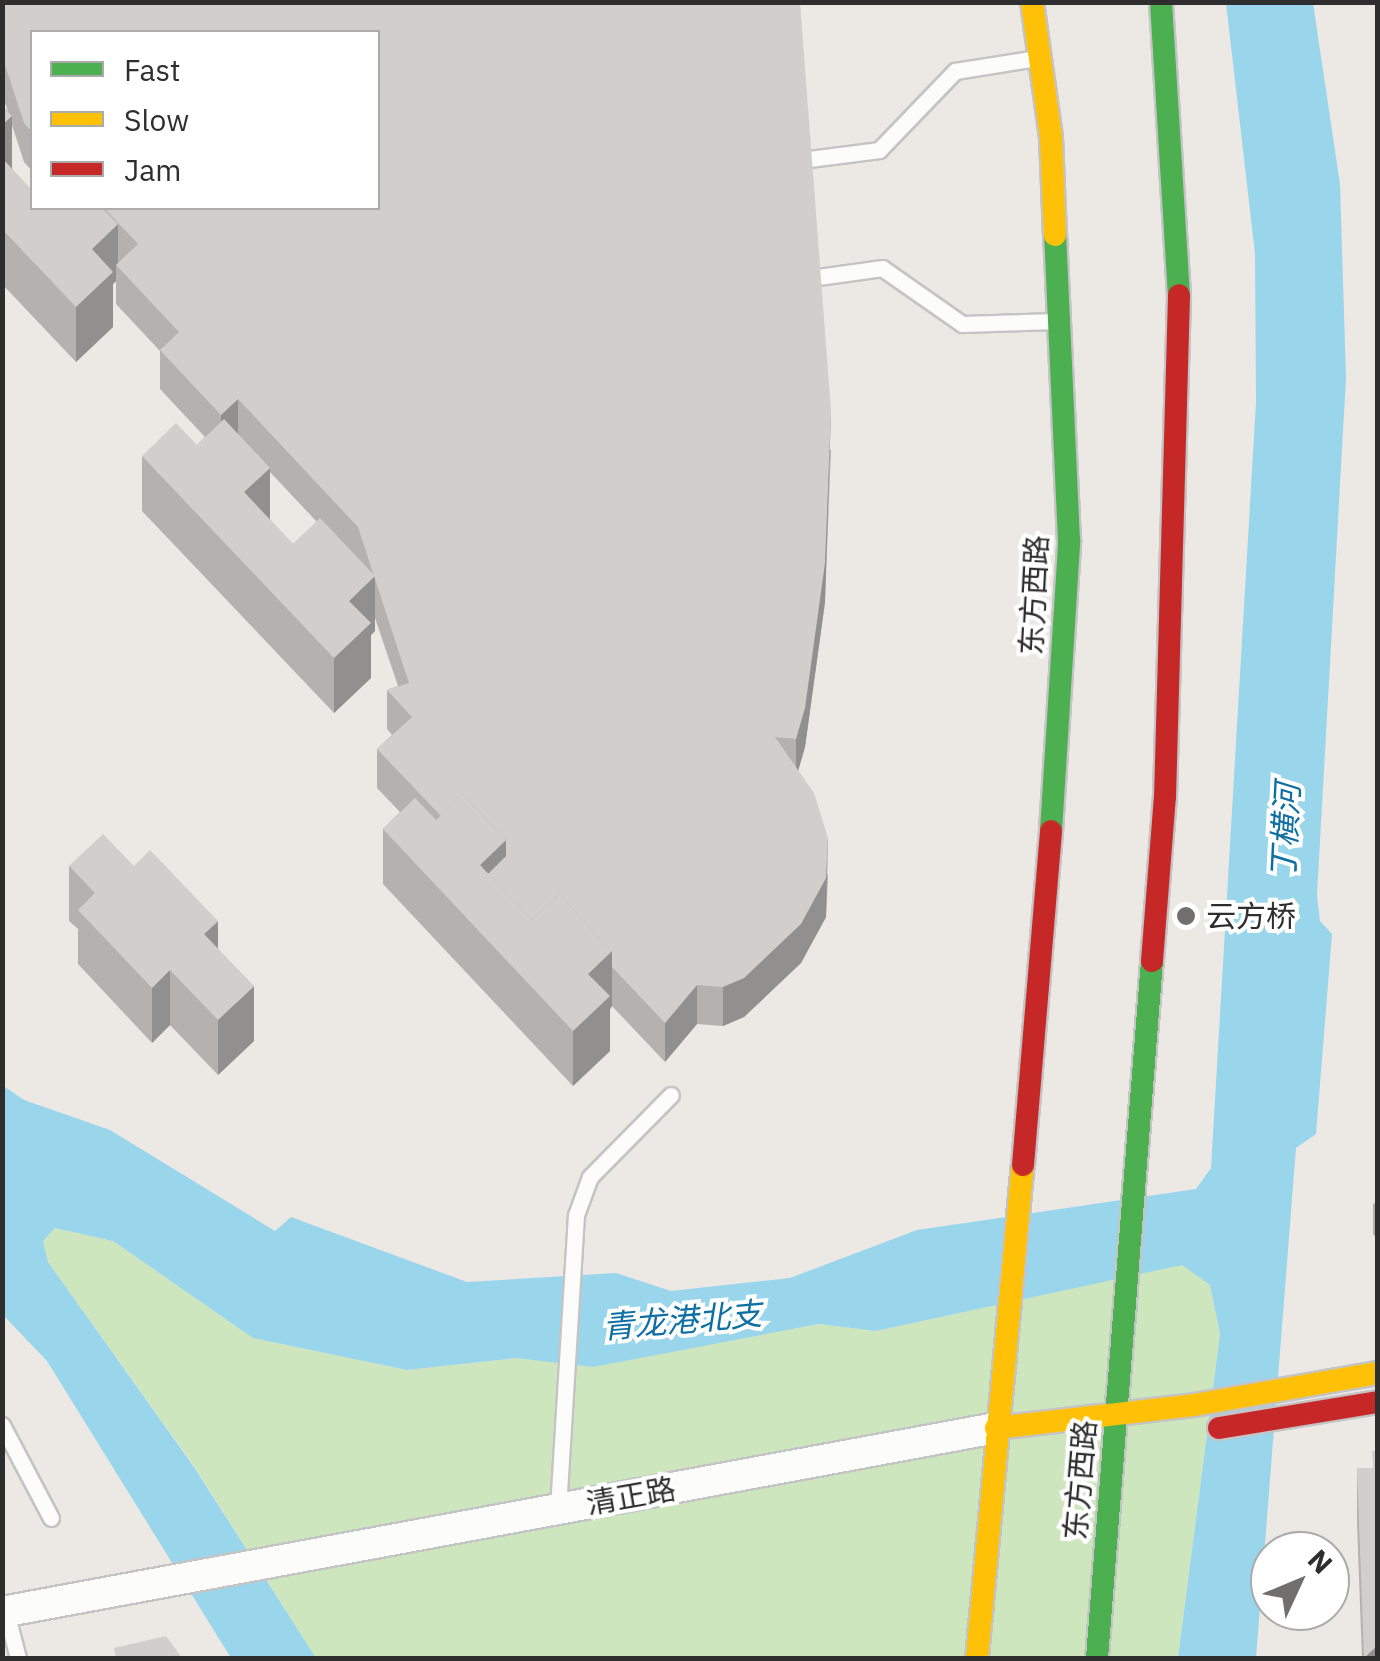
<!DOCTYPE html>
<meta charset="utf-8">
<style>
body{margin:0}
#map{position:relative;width:1380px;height:1661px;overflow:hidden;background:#ece8e4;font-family:"IBM Plex Sans","Noto Sans SC",sans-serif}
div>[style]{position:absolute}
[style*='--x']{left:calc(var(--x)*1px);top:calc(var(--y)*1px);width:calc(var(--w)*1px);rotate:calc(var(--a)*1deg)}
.green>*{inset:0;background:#cee6be}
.water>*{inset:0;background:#99d6ec}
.roads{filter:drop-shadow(2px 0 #c5c4c5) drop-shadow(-2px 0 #c5c4c5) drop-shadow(0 2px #c5c4c5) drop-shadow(0 -2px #c5c4c5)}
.lane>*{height:15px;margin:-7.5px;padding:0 7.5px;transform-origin:7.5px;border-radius:7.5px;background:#fcfcfb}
.street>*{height:30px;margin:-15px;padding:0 15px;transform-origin:15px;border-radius:15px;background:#fcfcfb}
.fast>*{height:22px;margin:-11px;padding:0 11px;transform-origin:11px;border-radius:11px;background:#4caf50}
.slow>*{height:22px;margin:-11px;padding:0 11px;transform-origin:11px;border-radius:11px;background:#ffc107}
.jam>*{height:22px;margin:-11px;padding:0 11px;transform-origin:11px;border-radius:11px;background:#c62828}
.wall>*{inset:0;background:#b4b1af}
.shaded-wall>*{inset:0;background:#92908e}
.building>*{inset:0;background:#d1cecb}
.dots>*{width:28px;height:28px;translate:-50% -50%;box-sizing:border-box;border:5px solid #fff;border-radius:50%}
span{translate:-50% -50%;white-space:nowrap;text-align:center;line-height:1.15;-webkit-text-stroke:8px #fff;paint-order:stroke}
.street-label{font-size:30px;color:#2e2e2e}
.poi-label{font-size:30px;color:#2e2e2e}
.left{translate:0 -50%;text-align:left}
.water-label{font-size:32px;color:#0d6fa3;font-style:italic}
.frame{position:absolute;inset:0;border:5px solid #2e2e2e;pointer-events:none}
.legend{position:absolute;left:30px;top:30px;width:350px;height:180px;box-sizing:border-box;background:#fff;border:2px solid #ababab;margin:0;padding:12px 18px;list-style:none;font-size:30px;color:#2e2e2e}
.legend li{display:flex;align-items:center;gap:20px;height:50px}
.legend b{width:50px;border:2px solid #ababab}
.north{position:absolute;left:1250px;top:1531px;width:100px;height:100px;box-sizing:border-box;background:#fff;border:2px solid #ababab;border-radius:50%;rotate:46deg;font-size:28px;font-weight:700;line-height:40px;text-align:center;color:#2e2e2e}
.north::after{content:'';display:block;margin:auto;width:35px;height:45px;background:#706f6e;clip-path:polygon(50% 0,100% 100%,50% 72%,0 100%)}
</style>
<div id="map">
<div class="green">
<div style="clip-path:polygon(55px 1228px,113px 1241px,253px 1338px,407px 1370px,516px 1358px,593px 1366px,819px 1324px,876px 1331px,1182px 1264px,1210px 1285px,1220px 1334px,1178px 1658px,316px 1658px,194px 1466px,48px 1262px,43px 1241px)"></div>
</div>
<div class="water">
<div style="clip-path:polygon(1226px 3px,1313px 3px,1340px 184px,1346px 378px,1317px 895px,1320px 921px,1332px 934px,1316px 1134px,1296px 1148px,1256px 1658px,1178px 1658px,1220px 1334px,1210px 1285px,1182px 1265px,876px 1331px,819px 1324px,593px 1367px,516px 1358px,407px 1370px,253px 1338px,113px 1241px,55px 1228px,43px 1241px,48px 1262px,194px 1467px,316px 1658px,231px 1658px,47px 1361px,3px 1315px,2px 1085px,24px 1100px,110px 1130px,275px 1231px,291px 1217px,467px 1282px,616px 1273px,671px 1291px,790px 1278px,917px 1230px,1196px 1189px,1211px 1168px,1256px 402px,1255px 254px)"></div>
</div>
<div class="roads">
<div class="lane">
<div style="--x:809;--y:159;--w:71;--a:-7.3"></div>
<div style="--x:879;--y:150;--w:110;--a:-46.1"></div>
<div style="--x:955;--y:71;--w:82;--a:-9.1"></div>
<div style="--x:818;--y:277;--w:65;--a:-8"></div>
<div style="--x:882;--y:268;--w:98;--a:35"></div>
<div style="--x:962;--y:324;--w:93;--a:-1.8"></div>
<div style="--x:2;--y:1425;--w:105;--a:62.2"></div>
<div style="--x:558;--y:1509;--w:295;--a:-86.5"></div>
<div style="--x:576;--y:1215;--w:40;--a:-69.8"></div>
<div style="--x:590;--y:1177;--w:115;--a:-45.4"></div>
<div style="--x:6;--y:1612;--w:48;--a:75.4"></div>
</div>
<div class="street">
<div style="--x:2;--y:1612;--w:1011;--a:-10.49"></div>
</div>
<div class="fast">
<div style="--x:1161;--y:2;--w:294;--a:86.5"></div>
<div style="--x:1051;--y:831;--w:291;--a:-86.4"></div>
<div style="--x:1069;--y:541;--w:306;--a:-92.6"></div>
<div style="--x:1097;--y:1658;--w:699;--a:-85.49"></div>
</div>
<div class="slow">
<div style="--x:1032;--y:2;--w:136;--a:82"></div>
<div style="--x:1051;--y:137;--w:98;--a:87.7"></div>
<div style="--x:996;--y:1428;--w:199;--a:-6.6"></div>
<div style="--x:1194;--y:1405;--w:187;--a:-9.9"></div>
<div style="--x:977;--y:1658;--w:495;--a:-84.7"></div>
</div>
<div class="jam">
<div style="--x:1152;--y:961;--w:165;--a:-85.5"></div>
<div style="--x:1165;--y:797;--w:502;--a:-88.4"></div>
<div style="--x:1023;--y:1165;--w:335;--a:-85.2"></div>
<div style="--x:1219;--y:1428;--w:161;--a:-9.3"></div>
</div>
</div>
<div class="wall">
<div style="clip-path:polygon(evenodd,2px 2px,831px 450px,825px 602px,805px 747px,798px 771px,828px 877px,826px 917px,801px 963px,744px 1017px,723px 1026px,697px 1024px,665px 1062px,612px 1006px,610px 1009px,610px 1051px,573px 1086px,383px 884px,383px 829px,400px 812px,377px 788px,377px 749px,392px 735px,387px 729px,387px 690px,398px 686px,375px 618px,375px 631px,371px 635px,371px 678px,334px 713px,142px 511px,142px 456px,197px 445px,205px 437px,160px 389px,160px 351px,116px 304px,116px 281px,113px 284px,113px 327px,76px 362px,2px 284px,2px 106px,8px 111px,2px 95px,2px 2px,32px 32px,378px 208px,32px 208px,12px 168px,12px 125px,24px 162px,32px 171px,32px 32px,2px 2px,270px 472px,317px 522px,293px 544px,270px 520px,270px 472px)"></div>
<div style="clip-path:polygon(69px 866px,134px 866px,218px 948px,254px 1041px,218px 1075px,170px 1025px,152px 1043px,78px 964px,78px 929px,69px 921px)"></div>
<div style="clip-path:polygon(1378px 1201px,1378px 1240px,1373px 1234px,1373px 1204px)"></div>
<div style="clip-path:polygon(1357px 1468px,1372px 1468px,1378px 1658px,1362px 1658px,1357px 1523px)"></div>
</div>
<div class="shaded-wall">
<div style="clip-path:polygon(12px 116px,12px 171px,2px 180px,2px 125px)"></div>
<div style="clip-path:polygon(118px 224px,118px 267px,116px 265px,116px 281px,113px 284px,113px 327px,76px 362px,76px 307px,92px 249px)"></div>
<div style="clip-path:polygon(238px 399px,238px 438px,221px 454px,221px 415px)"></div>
<div style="clip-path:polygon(831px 411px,825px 602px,805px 747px,796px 778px,796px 739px)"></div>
<div style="clip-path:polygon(270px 468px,270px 522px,244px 492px)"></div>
<div style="clip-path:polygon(375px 576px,375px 631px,371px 635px,371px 678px,334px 713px,334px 658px,349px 601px)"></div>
<div style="clip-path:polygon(828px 838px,826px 917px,801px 963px,744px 1017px,723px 1026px,723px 987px)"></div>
<div style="clip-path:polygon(506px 840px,506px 895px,480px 865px)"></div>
<div style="clip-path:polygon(218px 921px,218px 976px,204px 934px)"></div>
<div style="clip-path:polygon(612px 951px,612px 1006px,610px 1009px,610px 1051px,573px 1086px,573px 1031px,588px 974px)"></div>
<div style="clip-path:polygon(170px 970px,170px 1025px,152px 1043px,152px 988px)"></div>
<div style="clip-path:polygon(697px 985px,697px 1024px,665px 1062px,665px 1023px)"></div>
<div style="clip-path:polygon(254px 986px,254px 1041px,218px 1075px,218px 1020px)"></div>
<div style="clip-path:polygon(1378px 1645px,1378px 1658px,1364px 1658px)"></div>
</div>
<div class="building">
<div style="clip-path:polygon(2px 2px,800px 2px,831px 411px,825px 563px,805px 708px,796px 739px,775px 737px,814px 793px,828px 838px,826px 878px,801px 924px,744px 978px,723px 987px,697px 985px,665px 1023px,612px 967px,612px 951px,559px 894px,532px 920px,488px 874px,506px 856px,506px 840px,463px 794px,441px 816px,377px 749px,412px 717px,387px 690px,409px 683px,358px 527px,238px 399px,221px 415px,160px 350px,179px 332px,116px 265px,138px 244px,104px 208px,378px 208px,378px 32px,32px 32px,32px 132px,24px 123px,2px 56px)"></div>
<div style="clip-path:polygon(2px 106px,12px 116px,2px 125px)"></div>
<div style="clip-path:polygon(2px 158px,32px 190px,32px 208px,102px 208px,118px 224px,92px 249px,113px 272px,76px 307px,2px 229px)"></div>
<div style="clip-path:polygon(224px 419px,270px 468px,244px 492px,293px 544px,320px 518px,375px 576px,349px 601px,371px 623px,334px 658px,142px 456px,176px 423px,197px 445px)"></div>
<div style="clip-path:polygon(463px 794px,506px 840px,480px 865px,532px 920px,559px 894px,612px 951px,588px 974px,610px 996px,573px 1031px,383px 829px,415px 798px,436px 820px)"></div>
<div style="clip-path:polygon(103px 834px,134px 866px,150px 850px,218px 921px,204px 934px,254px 986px,218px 1020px,170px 970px,152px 988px,78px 910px,95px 893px,69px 866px)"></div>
<div style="clip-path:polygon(1372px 1451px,1378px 1451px,1378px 1645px,1364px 1658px,1357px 1468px,1373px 1468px)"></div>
<div style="clip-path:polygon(166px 1636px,182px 1658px,116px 1658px,114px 1648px)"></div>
</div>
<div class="dots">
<div style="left:1186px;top:916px;background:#706f6e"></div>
</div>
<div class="street-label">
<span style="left:1034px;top:595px;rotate:-87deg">东方西路</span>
<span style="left:1080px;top:1480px;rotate:-85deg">东方西路</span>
<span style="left:631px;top:1496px;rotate:-10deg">清正路</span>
</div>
<div class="poi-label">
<span class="left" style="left:1206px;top:916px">云方桥</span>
</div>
<div class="water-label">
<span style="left:1285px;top:831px;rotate:-87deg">丁横河</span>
<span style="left:682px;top:1320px;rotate:-5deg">青龙港北支</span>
</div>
<div class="frame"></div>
<ul class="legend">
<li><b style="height:12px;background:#4caf50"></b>Fast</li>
<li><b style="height:12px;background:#ffc107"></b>Slow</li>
<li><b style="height:12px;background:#c62828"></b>Jam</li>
</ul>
<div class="north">N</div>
</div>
